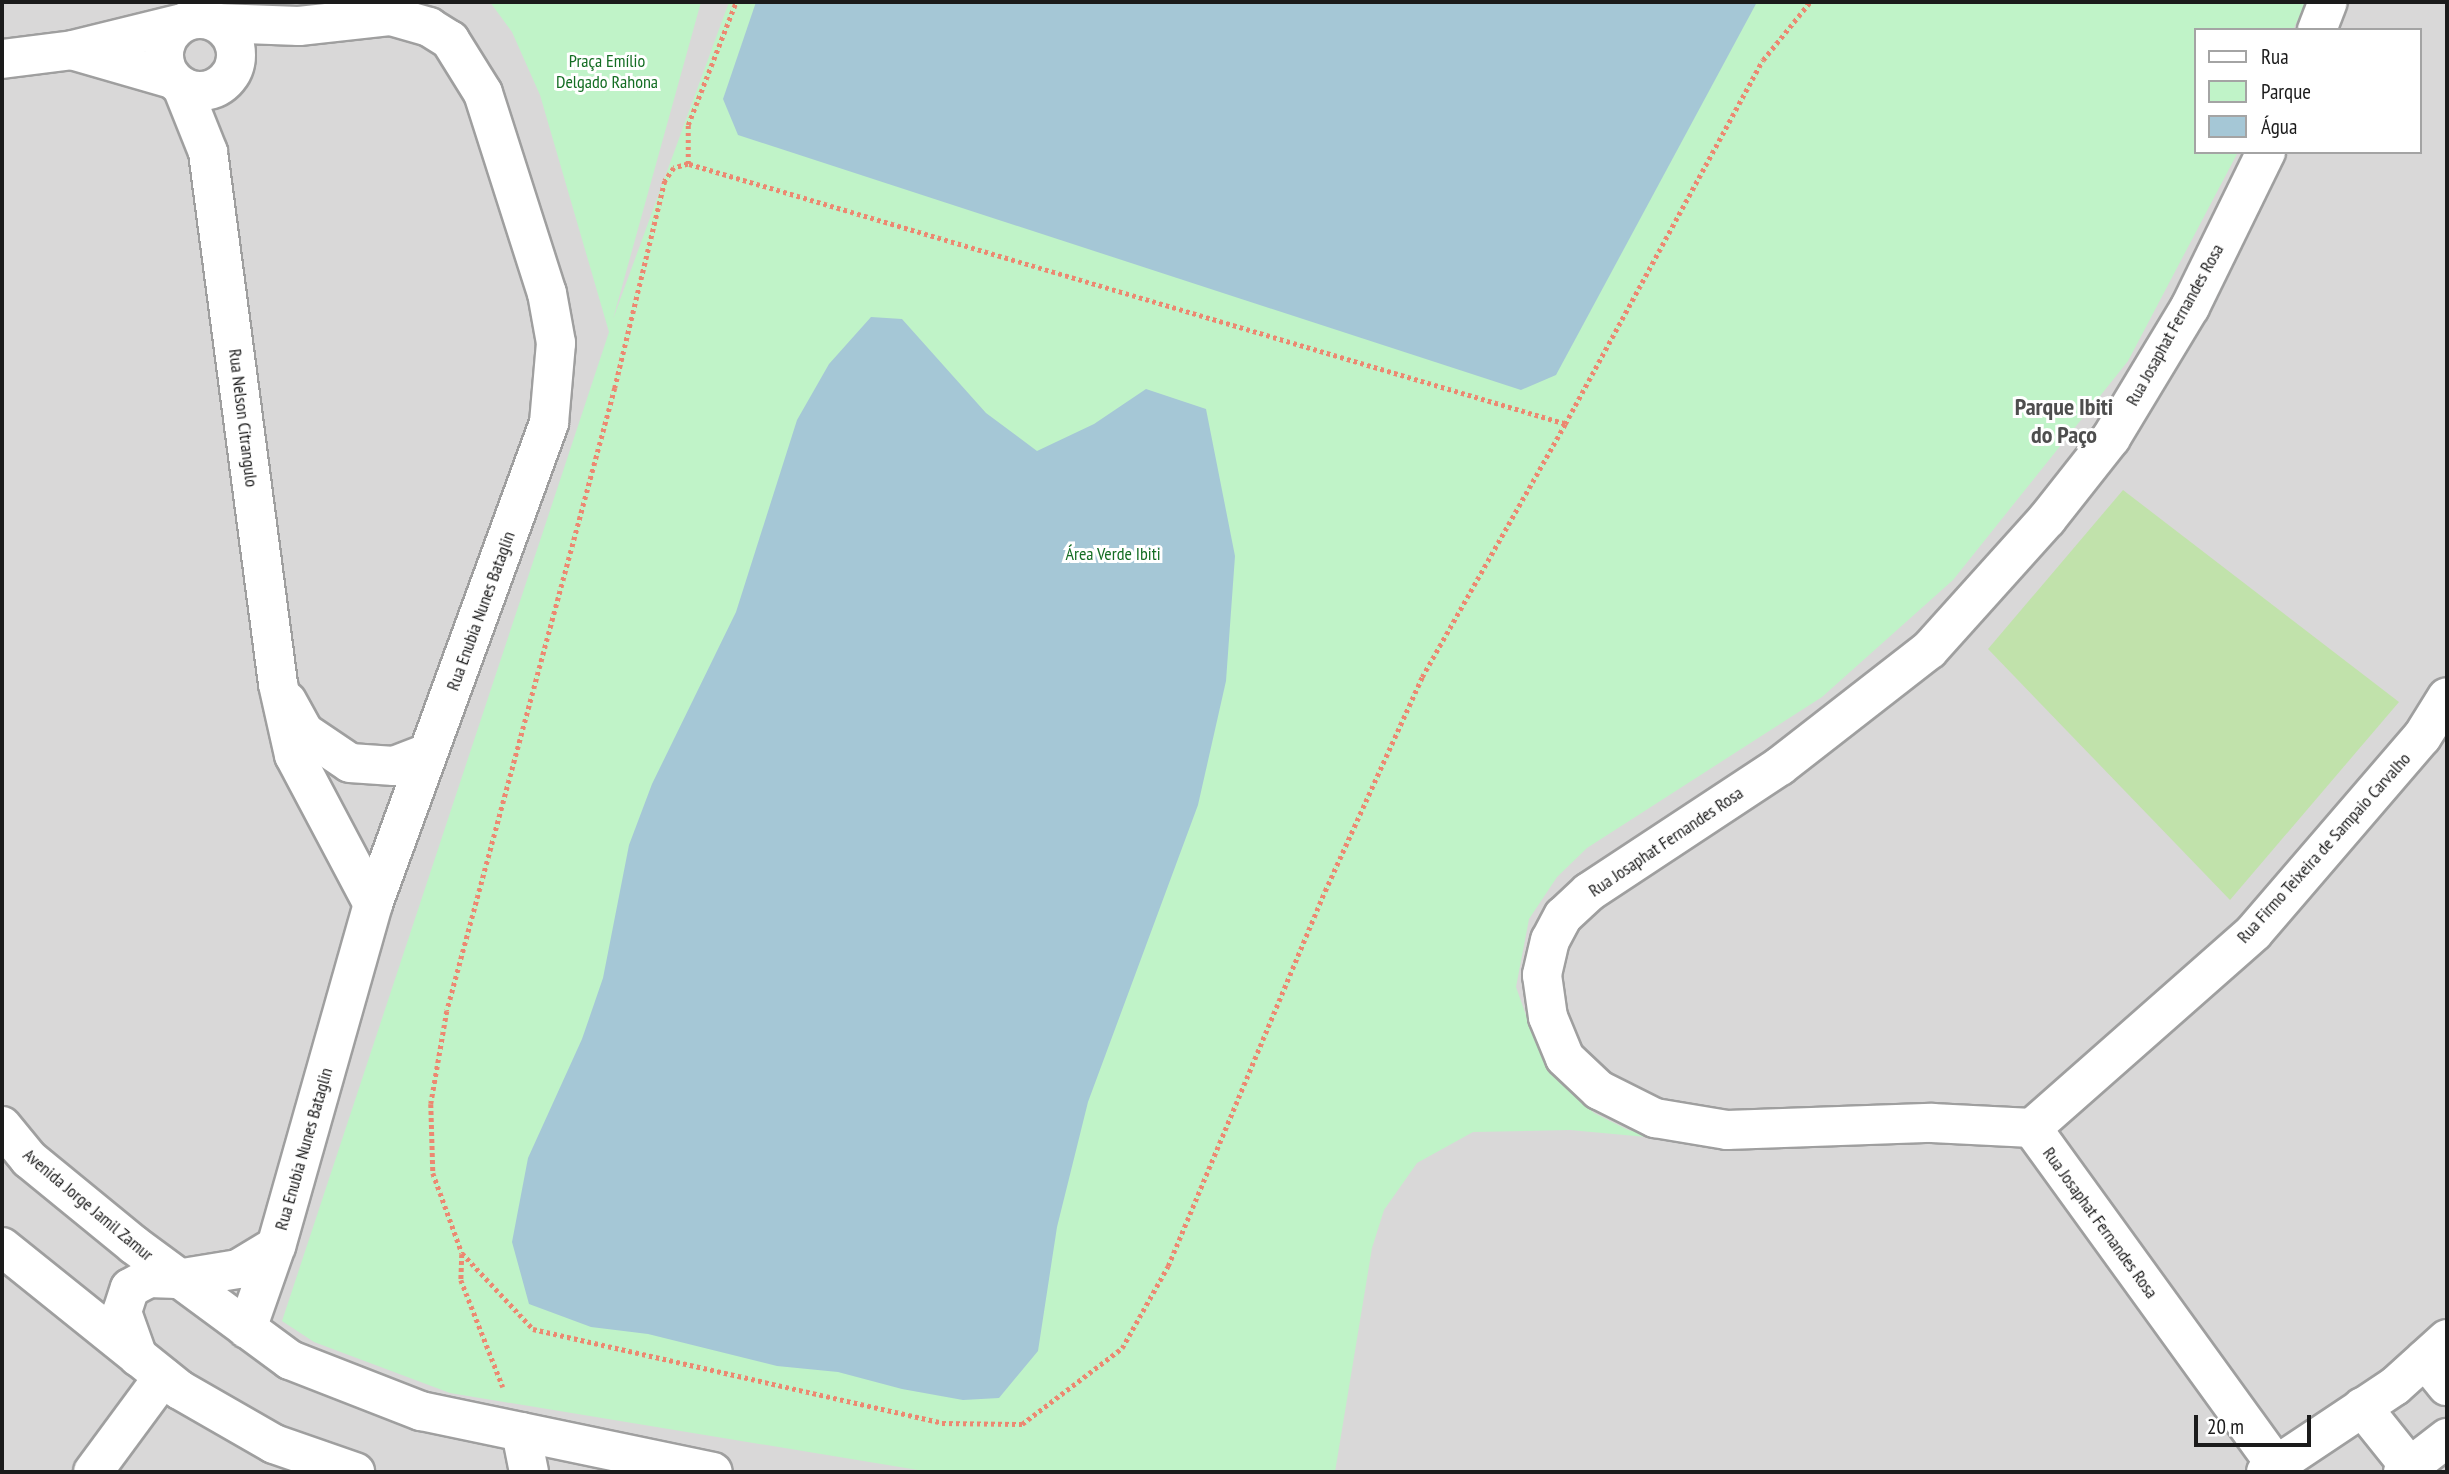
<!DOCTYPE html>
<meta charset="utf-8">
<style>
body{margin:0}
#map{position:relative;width:2449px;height:1474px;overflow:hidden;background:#ece9e1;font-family:"PT Sans Narrow",sans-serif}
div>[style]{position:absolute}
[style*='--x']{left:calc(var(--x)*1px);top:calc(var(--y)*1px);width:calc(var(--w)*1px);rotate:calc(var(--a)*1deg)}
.residential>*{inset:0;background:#d9d8d8}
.grass>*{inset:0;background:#c1e2ab}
.park>*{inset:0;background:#c0f3c8}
.water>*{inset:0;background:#a5c7d6}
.path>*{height:4.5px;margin-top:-2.25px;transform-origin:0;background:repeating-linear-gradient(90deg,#ec8871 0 3.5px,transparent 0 7px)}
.roads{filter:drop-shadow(2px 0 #9f9f9f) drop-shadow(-2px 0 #9f9f9f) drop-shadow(0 2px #9f9f9f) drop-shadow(0 -2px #9f9f9f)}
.street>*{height:38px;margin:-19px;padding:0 19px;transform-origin:19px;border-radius:19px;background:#fff}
.street>.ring{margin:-19px;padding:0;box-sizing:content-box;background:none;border:38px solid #fff;border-radius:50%}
span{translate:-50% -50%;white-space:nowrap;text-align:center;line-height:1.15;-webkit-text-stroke:6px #fff;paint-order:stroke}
.park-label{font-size:18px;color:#146d23}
.street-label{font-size:18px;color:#1b1b1b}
.district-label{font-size:24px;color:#4e4e4e;font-weight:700}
.frame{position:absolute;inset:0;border:4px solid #1b1b1b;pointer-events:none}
.legend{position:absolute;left:2194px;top:28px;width:228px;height:126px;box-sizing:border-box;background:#fff;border:2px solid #a4a4a4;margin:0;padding:9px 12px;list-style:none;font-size:21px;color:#1b1b1b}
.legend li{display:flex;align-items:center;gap:14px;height:35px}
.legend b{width:35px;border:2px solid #a4a4a4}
.scale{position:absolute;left:2194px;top:1415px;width:117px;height:32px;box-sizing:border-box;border:4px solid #1b1b1b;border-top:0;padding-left:9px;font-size:21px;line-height:24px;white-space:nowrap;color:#1b1b1b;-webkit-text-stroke:5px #fff;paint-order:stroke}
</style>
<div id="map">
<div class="residential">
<div style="clip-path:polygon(evenodd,2px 2px,2447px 2px,2447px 1472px,2px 1472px,2px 2px,2195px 30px,2419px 30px,2419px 152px,2195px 152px,2195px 30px)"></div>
</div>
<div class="grass">
<div style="clip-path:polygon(2123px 490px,2399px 702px,2230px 900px,1988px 649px)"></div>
</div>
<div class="park">
<div style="clip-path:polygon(490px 2px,701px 2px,613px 319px,729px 2px,2306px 2px,2293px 30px,2195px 30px,2195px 152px,2238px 152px,2128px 361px,1953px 580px,1822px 697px,1587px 848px,1557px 877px,1529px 919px,1516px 987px,1532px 1032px,1558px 1081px,1594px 1113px,1628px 1130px,1668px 1139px,1570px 1130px,1473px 1132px,1417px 1163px,1384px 1210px,1372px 1248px,1335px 1472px,930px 1472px,450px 1393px,314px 1342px,282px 1321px,609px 332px,540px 95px,512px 32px)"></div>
</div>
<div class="water">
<div style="clip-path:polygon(756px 2px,1757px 2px,1556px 375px,1521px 390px,738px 135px,723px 99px)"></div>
<div style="clip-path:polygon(871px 317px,902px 319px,986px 413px,1037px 451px,1094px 424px,1146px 389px,1206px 409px,1235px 556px,1226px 681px,1198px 805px,1088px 1102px,1057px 1227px,1038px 1351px,999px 1398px,963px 1400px,902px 1389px,838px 1372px,777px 1366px,648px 1334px,591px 1327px,529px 1304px,512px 1242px,528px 1158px,582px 1039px,603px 978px,629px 845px,652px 784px,736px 612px,797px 420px,829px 364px)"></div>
</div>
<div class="path">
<div style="--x:688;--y:164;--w:39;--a:-90"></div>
<div style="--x:688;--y:125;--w:132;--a:-68.7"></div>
<div style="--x:1565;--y:424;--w:915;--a:-163.49"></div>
<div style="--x:688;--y:164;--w:15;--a:164"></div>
<div style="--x:674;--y:168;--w:16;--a:125"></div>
<div style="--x:665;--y:181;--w:213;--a:103.6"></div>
<div style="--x:615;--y:388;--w:645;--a:105.09"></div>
<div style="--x:447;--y:1011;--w:94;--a:99.8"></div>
<div style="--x:431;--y:1104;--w:69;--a:88.3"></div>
<div style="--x:433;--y:1173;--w:85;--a:70.1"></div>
<div style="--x:462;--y:1253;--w:104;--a:46.9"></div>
<div style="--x:533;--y:1329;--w:420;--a:12.9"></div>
<div style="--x:942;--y:1423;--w:80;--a:0.7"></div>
<div style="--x:1022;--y:1424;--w:126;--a:-37.2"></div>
<div style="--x:1122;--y:1348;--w:94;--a:-60.7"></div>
<div style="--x:1168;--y:1266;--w:407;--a:-67.3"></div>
<div style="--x:1325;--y:891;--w:235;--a:-65.6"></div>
<div style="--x:1422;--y:677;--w:291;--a:-60.5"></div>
<div style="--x:1565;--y:424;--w:414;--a:-61.5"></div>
<div style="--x:1763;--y:60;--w:75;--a:-51"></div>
<div style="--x:462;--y:1254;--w:26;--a:92"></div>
<div style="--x:461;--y:1280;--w:115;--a:68.6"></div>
</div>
<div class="roads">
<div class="street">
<div class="ring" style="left:164px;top:19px;width:34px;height:34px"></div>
<div style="--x:218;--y:23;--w:81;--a:2.1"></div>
<div style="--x:299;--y:26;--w:93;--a:-6.2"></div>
<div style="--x:391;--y:16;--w:40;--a:16"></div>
<div style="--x:429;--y:27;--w:25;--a:32"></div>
<div style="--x:450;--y:40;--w:62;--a:58.1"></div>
<div style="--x:483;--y:93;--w:210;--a:72.3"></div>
<div style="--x:547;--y:293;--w:51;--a:79.8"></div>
<div style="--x:556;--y:343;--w:80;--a:95"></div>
<div style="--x:549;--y:423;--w:512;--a:110.1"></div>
<div style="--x:373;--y:904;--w:355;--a:105.8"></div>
<div style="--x:276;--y:1246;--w:88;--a:109.3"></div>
<div style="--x:2317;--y:30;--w:30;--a:-69"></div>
<div style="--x:75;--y:51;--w:101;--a:16.1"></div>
<div style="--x:2;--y:59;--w:72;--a:-7.2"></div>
<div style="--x:73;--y:50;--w:112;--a:-13.9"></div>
<div style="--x:182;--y:87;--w:70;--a:68.2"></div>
<div style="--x:208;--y:152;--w:537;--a:82.5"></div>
<div style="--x:278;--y:684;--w:73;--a:77.3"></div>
<div style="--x:294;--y:755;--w:169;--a:62.1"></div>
<div style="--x:2266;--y:152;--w:173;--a:116.1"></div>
<div style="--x:2190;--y:307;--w:153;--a:121.1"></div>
<div style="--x:2111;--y:438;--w:103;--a:128.3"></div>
<div style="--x:2047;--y:519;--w:176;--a:132"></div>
<div style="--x:1929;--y:650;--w:189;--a:142.1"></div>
<div style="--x:1780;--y:766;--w:229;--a:146.6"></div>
<div style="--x:1589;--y:892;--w:35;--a:137"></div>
<div style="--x:1563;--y:916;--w:27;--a:118"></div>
<div style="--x:1550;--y:940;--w:36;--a:103"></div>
<div style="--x:1542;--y:975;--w:42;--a:81.9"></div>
<div style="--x:1548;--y:1017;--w:44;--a:67.5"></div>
<div style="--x:1565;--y:1058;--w:47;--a:43.3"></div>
<div style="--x:1599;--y:1090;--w:63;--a:26.6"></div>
<div style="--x:1655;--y:1118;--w:73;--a:9.5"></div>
<div style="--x:1727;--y:1130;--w:205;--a:-2"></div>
<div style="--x:1932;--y:1123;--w:100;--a:2.9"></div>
<div style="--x:2032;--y:1128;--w:425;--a:54.1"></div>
<div style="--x:287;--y:701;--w:35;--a:61"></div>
<div style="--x:304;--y:732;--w:55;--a:34"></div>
<div style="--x:350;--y:763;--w:44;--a:3.9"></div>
<div style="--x:394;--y:766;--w:36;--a:-21"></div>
<div style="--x:2;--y:1126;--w:43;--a:50.7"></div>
<div style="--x:29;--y:1159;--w:136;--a:39.3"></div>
<div style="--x:134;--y:1245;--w:194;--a:36.4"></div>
<div style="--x:290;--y:1360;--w:141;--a:21.3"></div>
<div style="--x:421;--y:1411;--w:298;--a:11.8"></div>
<div style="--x:2032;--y:1128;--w:296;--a:-41.4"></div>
<div style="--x:2254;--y:932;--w:257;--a:-49.3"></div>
<div style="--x:2422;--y:737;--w:47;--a:-58"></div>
<div style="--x:2;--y:1247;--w:228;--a:38.8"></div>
<div style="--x:180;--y:1390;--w:108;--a:29.9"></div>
<div style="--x:274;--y:1444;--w:86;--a:19.1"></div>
<div style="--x:138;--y:1357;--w:48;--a:-109.6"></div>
<div style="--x:122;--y:1312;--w:25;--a:-72"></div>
<div style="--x:130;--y:1288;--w:21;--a:-28"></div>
<div style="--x:149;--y:1278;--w:28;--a:2"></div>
<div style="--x:177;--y:1279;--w:62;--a:-9.3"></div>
<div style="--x:238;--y:1269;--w:44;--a:-31.2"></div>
<div style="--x:2425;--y:1359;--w:35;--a:51"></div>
<div style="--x:2362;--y:1407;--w:77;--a:51.3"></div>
<div style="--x:521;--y:1432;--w:41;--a:78.7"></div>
<div style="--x:93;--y:1472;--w:118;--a:-53.6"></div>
<div style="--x:2266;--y:1472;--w:155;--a:-33.7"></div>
<div style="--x:2395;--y:1386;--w:70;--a:-42.1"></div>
<div style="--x:2403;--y:1472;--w:56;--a:-37.7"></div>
</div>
</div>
<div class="park-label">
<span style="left:607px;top:72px">Praça Emílio<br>Delgado Rahona</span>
<span style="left:1113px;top:554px">Área Verde Ibiti</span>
</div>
<div class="street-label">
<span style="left:2175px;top:325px;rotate:-61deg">Rua Josaphat Fernandes Rosa</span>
<span style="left:243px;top:418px;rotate:83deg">Rua Nelson Citrangulo</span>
<span style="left:481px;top:611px;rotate:-70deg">Rua Enubia Nunes Bataglin</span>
<span style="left:1666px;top:842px;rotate:-34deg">Rua Josaphat Fernandes Rosa</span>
<span style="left:2324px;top:848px;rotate:-48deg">Rua Firmo Teixeira de Sampaio Carvalho</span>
<span style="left:304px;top:1149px;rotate:-74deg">Rua Enubia Nunes Bataglin</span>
<span style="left:88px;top:1205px;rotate:40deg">Avenida Jorge Jamil Zamur</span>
<span style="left:2100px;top:1223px;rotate:54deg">Rua Josaphat Fernandes Rosa</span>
</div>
<div class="district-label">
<span style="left:2064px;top:421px">Parque Ibiti<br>do Paço</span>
</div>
<div class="frame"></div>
<ul class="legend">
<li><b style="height:9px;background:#fff"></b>Rua</li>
<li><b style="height:19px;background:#c0f3c8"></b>Parque</li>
<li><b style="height:19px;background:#a5c7d6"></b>Água</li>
</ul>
<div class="scale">20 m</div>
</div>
